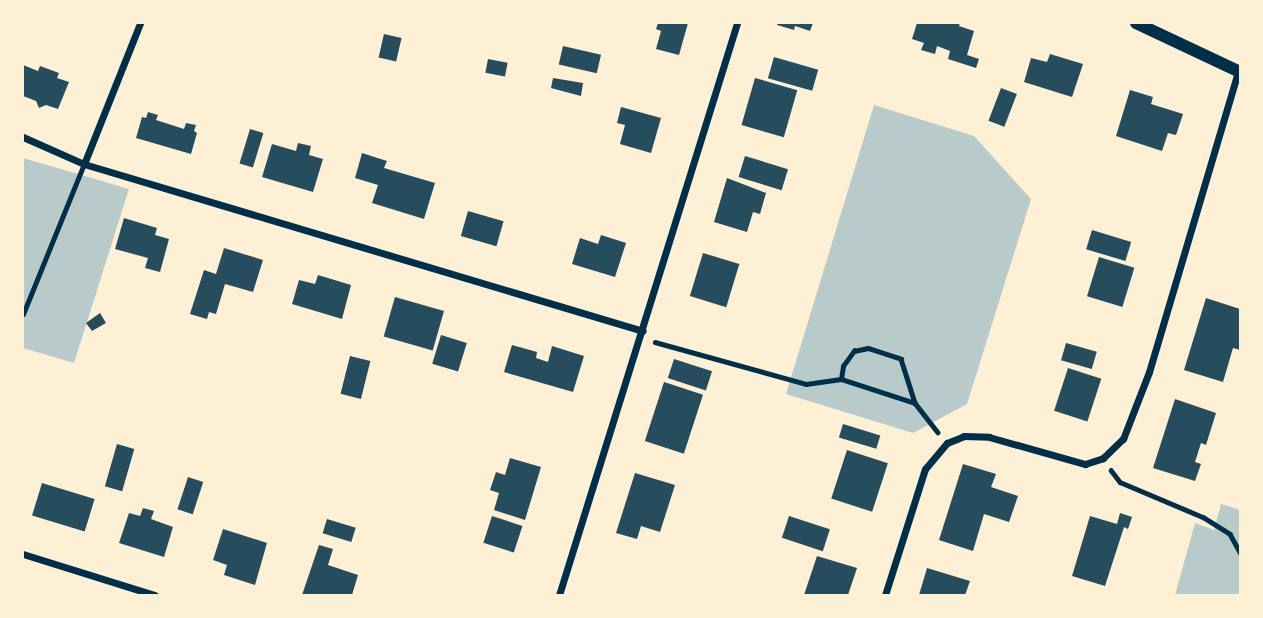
<!DOCTYPE html>
<style>
body{margin:0}
#map{position:relative;width:1263px;height:618px;overflow:hidden;background:#fdf0d5;font-family:Karla,sans-serif}
div>[style]{position:absolute}
[style*='--x']{left:calc(var(--x)*1px);top:calc(var(--y)*1px);width:calc(var(--w)*1px);rotate:calc(var(--a)*1deg)}
.green>*{inset:0;background:#b9caca}
.building>*{inset:0;background:#264d5e;transform-origin:0 0}
.path>*{height:4.5px;margin:-2.25px;padding:0 2.25px;transform-origin:2.25px;border-radius:2.25px;background:#003049}
.service>*{height:5px;margin:-2.5px;padding:0 2.5px;transform-origin:2.5px;border-radius:2.5px;background:#003049}
.minor>*{height:7px;margin:-3.5px;padding:0 3.5px;transform-origin:3.5px;border-radius:3.5px;background:#003049}
.tertiary>*{height:12px;margin:-6px;padding:0 6px;transform-origin:6px;border-radius:6px;background:#003049}
span{translate:-50% -50%;white-space:nowrap;text-align:center;line-height:1.15;-webkit-text-stroke:7px #fdf0d5;paint-order:stroke}
.frame{position:absolute;inset:0;border:24px solid #fdf0d5;pointer-events:none}
</style>
<div id="map">
<div class="green">
<div style="clip-path:polygon(874px 105px,974px 136px,1031px 199px,967px 404px,913px 433px,786px 394px)"></div>
<div style="clip-path:polygon(23px 158px,129px 189px,74px 363px,23px 348px)"></div>
<div style="clip-path:polygon(1221px 504px,1240px 510px,1240px 595px,1175px 595px,1195px 523px,1214px 530px)"></div>
</div>
<div class="building">
<div style="clip-path:polygon(658px 23px,688px 23px,679px 55px,656px 49px,661px 31px,656px 29px)"></div>
<div style="clip-path:polygon(778px 23px,813px 23px,810px 31px,795px 26px,794px 30px,777px 25px)"></div>
<div style="clip-path:polygon(917px 23px,960px 23px,959px 26px,974px 31px,967px 55px,979px 59px,976px 68px,948px 59px,950px 51px,937px 46px,935px 54px,921px 50px,924px 43px,912px 39px)"></div>
<div style="left:384px;top:34px;width:18px;height:24px;rotate:13deg"></div>
<div style="left:563px;top:46px;width:39px;height:19px;rotate:13deg"></div>
<div style="clip-path:polygon(1050px 54px,1083px 64px,1072px 97px,1024px 82px,1031px 58px,1047px 62px)"></div>
<div style="left:774px;top:57px;width:46px;height:22px;rotate:16deg"></div>
<div style="left:488px;top:59px;width:20px;height:14px;rotate:11deg"></div>
<div style="clip-path:polygon(23px 65px,38px 71px,40px 66px,59px 73px,57px 78px,69px 82px,58px 109px,46px 105px,39px 108px,36px 101px,23px 96px)"></div>
<div style="clip-path:polygon(553px 78px,583px 83px,581px 96px,551px 88px)"></div>
<div style="left:755px;top:78px;width:44px;height:49px;rotate:16deg"></div>
<div style="left:1001px;top:88px;width:17px;height:35px;rotate:21deg"></div>
<div style="clip-path:polygon(1130px 90px,1153px 97px,1151px 104px,1183px 114px,1176px 135px,1168px 133px,1162px 151px,1116px 136px)"></div>
<div style="clip-path:polygon(621px 107px,661px 118px,651px 153px,620px 144px,625px 125px,617px 123px)"></div>
<div style="clip-path:polygon(148px 112px,158px 115px,156px 120px,184px 129px,186px 123px,196px 125px,194px 131px,197px 133px,191px 154px,136px 138px,142px 117px,146px 118px)"></div>
<div style="left:250px;top:129px;width:14px;height:36px;rotate:17deg"></div>
<div style="clip-path:polygon(298px 143px,311px 146px,309px 155px,323px 159px,313px 192px,262px 177px,272px 144px,296px 151px)"></div>
<div style="clip-path:polygon(362px 153px,387px 161px,384px 168px,435px 183px,424px 219px,372px 203px,378px 185px,355px 178px)"></div>
<div style="left:745px;top:156px;width:45px;height:22px;rotate:17deg"></div>
<div style="clip-path:polygon(727px 178px,766px 193px,760px 214px,753px 212px,747px 232px,714px 222px)"></div>
<div style="left:468px;top:211px;width:37px;height:26px;rotate:16deg"></div>
<div style="clip-path:polygon(124px 218px,157px 228px,155px 235px,169px 239px,160px 272px,145px 268px,148px 258px,115px 249px)"></div>
<div style="left:1092px;top:230px;width:41px;height:20px;rotate:17deg"></div>
<div style="clip-path:polygon(601px 235px,626px 243px,615px 277px,572px 264px,580px 238px,598px 244px)"></div>
<div style="clip-path:polygon(224px 248px,263px 260px,253px 292px,225px 284px,216px 314px,209px 312px,207px 319px,190px 314px,204px 270px,216px 274px)"></div>
<div style="left:703px;top:253px;width:38px;height:45px;rotate:17deg"></div>
<div style="left:1099px;top:257px;width:37px;height:41px;rotate:17deg"></div>
<div style="clip-path:polygon(318px 275px,351px 285px,342px 319px,292px 304px,299px 280px,315px 284px)"></div>
<div style="left:395px;top:297px;width:51px;height:41px;rotate:16deg"></div>
<div style="clip-path:polygon(1206px 298px,1240px 309px,1240px 350px,1233px 348px,1223px 382px,1184px 370px)"></div>
<div style="clip-path:polygon(100px 313px,106px 323px,92px 331px,86px 323px)"></div>
<div style="left:441px;top:335px;width:27px;height:30px;rotate:17deg"></div>
<div style="left:1066px;top:343px;width:32px;height:18px;rotate:16deg"></div>
<div style="clip-path:polygon(512px 345px,537px 352px,536px 358px,548px 362px,552px 346px,584px 356px,573px 392px,504px 372px)"></div>
<div style="left:350px;top:356px;width:21px;height:39px;rotate:14deg"></div>
<div style="left:674px;top:359px;width:40px;height:20px;rotate:18deg"></div>
<div style="left:1068px;top:368px;width:35px;height:45px;rotate:18deg"></div>
<div style="left:664px;top:382px;width:41px;height:62px;rotate:18deg"></div>
<div style="clip-path:polygon(1175px 399px,1216px 413px,1206px 445px,1201px 443px,1195px 462px,1201px 464px,1195px 481px,1153px 468px)"></div>
<div style="left:843px;top:424px;width:39px;height:14px;rotate:17deg"></div>
<div style="left:117px;top:444px;width:18px;height:44px;rotate:16deg"></div>
<div style="left:847px;top:450px;width:43px;height:51px;rotate:18deg"></div>
<div style="clip-path:polygon(510px 458px,541px 467px,525px 520px,494px 510px,499px 493px,490px 490px,496px 472px,505px 475px)"></div>
<div style="clip-path:polygon(963px 464px,996px 474px,991px 487px,1018px 496px,1009px 522px,984px 514px,973px 551px,939px 540px)"></div>
<div style="clip-path:polygon(635px 473px,675px 485px,660px 532px,641px 526px,637px 539px,616px 533px)"></div>
<div style="left:188px;top:477px;width:16px;height:34px;rotate:18deg"></div>
<div style="left:42px;top:483px;width:55px;height:34px;rotate:17deg"></div>
<div style="clip-path:polygon(143px 508px,154px 511px,151px 519px,173px 527px,164px 557px,119px 543px,129px 513px,140px 516px)"></div>
<div style="clip-path:polygon(1120px 513px,1132px 517px,1128px 529px,1124px 527px,1105px 586px,1072px 576px,1090px 516px,1117px 524px)"></div>
<div style="left:492px;top:516px;width:32px;height:28px;rotate:18deg"></div>
<div style="left:789px;top:516px;width:43px;height:23px;rotate:18deg"></div>
<div style="left:327px;top:519px;width:30px;height:15px;rotate:17deg"></div>
<div style="clip-path:polygon(223px 529px,267px 543px,255px 585px,224px 575px,227px 565px,213px 560px)"></div>
<div style="clip-path:polygon(319px 545px,333px 549px,328px 565px,358px 575px,352px 595px,302px 595px)"></div>
<div style="clip-path:polygon(817px 556px,857px 568px,848px 595px,804px 595px)"></div>
<div style="clip-path:polygon(927px 568px,970px 581px,965px 595px,919px 595px)"></div>
</div>
<div class="path">
<div style="--x:655;--y:342;--w:157;--a:15.5"></div>
<div style="--x:806;--y:384;--w:35;--a:-8"></div>
<div style="--x:841;--y:379;--w:78;--a:18"></div>
<div style="--x:915;--y:403;--w:37;--a:52"></div>
<div style="--x:841;--y:379;--w:13;--a:-81"></div>
<div style="--x:843;--y:366;--w:19;--a:-54"></div>
<div style="--x:854;--y:351;--w:14;--a:-12"></div>
<div style="--x:868;--y:348;--w:35;--a:18"></div>
<div style="--x:901;--y:359;--w:46;--a:72.3"></div>
<div style="--x:1111;--y:470;--w:15;--a:53"></div>
<div style="--x:1120;--y:482;--w:90;--a:22.9"></div>
<div style="--x:1203;--y:517;--w:32;--a:32"></div>
<div style="--x:1230;--y:534;--w:21;--a:61"></div>
</div>
<div class="service">
<div style="--x:23;--y:314;--w:162;--a:-67.9"></div>
</div>
<div class="minor">
<div style="--x:23;--y:137;--w:67;--a:23.9"></div>
<div style="--x:84;--y:164;--w:583;--a:16.63"></div>
<div style="--x:84;--y:164;--w:152;--a:-68.3"></div>
<div style="--x:23;--y:554;--w:138;--a:17.3"></div>
<div style="--x:559;--y:595;--w:599;--a:-72.71"></div>
<div style="--x:885;--y:595;--w:132;--a:-72.4"></div>
<div style="--x:925;--y:469;--w:34;--a:-50"></div>
<div style="--x:947;--y:443;--w:18;--a:-22"></div>
<div style="--x:964;--y:436;--w:25;--a:2"></div>
<div style="--x:989;--y:437;--w:100;--a:15.7"></div>
<div style="--x:1085;--y:464;--w:19;--a:-18"></div>
<div style="--x:1103;--y:458;--w:28;--a:-44"></div>
<div style="--x:1123;--y:439;--w:72;--a:-68.8"></div>
<div style="--x:1149;--y:372;--w:314;--a:-73.5"></div>
</div>
<div class="tertiary">
<div style="--x:1136;--y:23;--w:115;--a:25.2"></div>
</div>
<div class="frame"></div>
</div>
